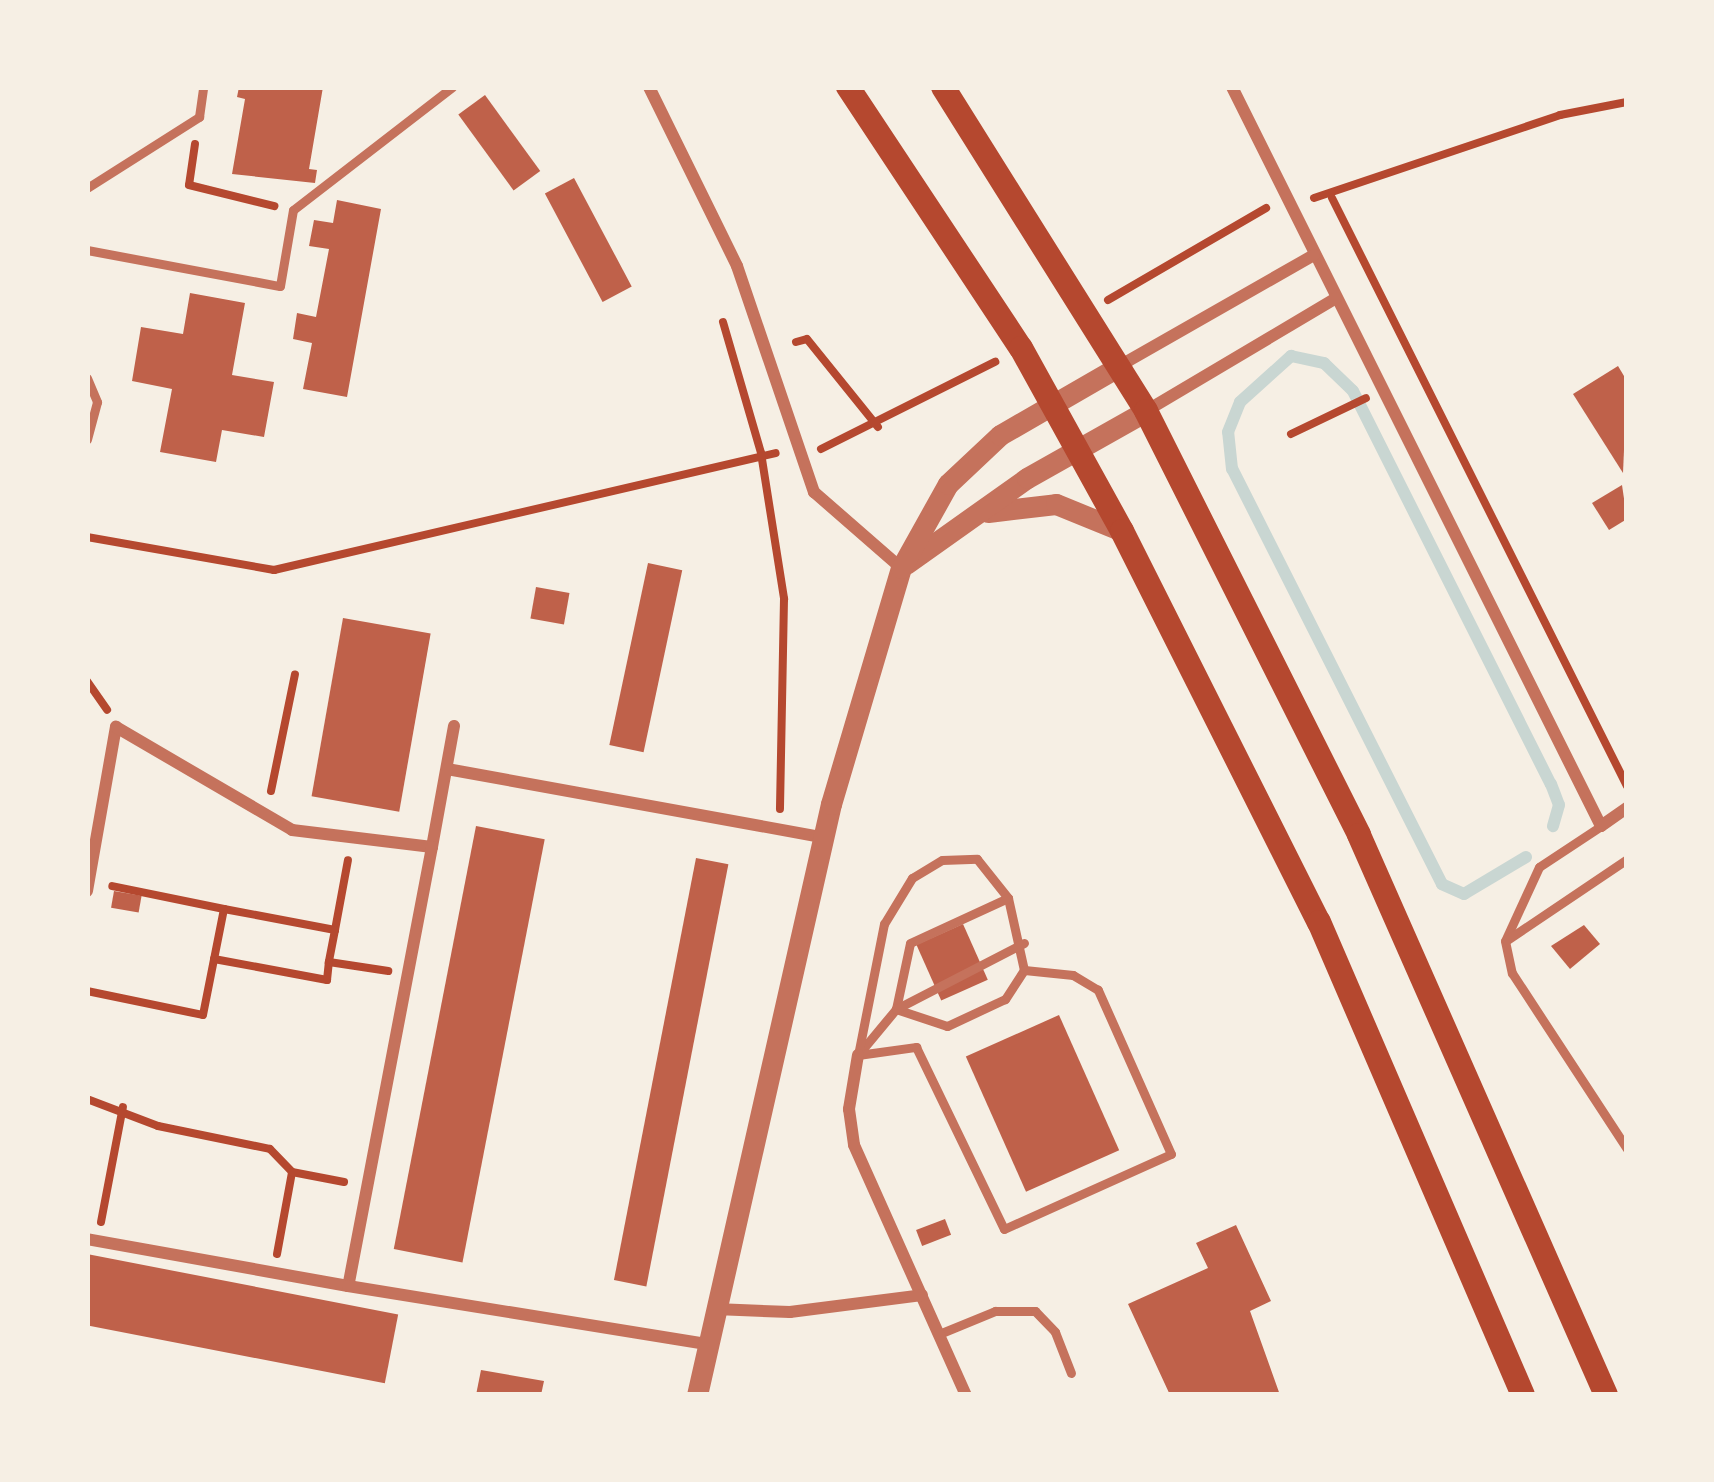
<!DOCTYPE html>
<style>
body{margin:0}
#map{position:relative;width:1714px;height:1482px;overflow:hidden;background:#f6efe4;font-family:Signika,sans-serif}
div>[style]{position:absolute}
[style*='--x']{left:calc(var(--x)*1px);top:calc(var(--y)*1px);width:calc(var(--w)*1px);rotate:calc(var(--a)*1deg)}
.stream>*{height:12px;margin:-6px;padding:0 6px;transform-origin:6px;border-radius:6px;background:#c9d6d2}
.building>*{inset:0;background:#bf614a;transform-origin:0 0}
.path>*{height:8px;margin:-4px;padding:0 4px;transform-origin:4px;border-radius:4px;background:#b5482f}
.service>*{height:9px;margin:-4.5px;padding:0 4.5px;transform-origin:4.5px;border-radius:4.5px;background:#c5725c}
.minor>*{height:12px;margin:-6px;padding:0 6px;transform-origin:6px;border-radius:6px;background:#c5725c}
.tertiary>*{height:21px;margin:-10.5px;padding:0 10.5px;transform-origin:10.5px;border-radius:10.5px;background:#c5725c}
.secondary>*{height:24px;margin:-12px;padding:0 12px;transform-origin:12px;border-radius:12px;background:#b5482f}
span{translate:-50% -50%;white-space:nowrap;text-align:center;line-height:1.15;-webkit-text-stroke:9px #f6efe4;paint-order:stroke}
.frame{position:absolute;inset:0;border:90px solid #f6efe4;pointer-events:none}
</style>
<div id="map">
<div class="stream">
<div style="--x:1526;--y:857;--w:72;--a:149.2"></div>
<div style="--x:1464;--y:894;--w:24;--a:-156"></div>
<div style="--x:1442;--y:884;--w:465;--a:-116.8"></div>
<div style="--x:1232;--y:469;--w:37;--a:-96"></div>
<div style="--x:1228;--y:432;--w:32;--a:-68"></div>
<div style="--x:1240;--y:402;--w:69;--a:-42"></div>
<div style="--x:1291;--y:356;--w:34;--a:12"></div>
<div style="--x:1324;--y:363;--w:40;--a:44"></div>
<div style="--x:1353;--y:391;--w:440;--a:63.3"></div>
<div style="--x:1551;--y:784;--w:22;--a:69"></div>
<div style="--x:1559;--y:805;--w:22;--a:106"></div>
</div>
<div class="building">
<div style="clip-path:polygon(239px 87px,323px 87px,309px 169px,317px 170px,315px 183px,232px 174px,245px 99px,237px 97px)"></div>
<div style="left:485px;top:95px;width:94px;height:33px;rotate:54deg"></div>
<div style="left:574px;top:178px;width:123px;height:33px;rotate:62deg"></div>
<div style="clip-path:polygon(337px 200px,381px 209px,347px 397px,303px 389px,312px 343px,293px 339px,297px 313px,316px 317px,329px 249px,309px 246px,314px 220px,333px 223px)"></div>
<div style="clip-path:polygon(190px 293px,245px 303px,232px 375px,274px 382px,264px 437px,222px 430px,216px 462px,160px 452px,172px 389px,132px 381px,141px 327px,183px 334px)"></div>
<div style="clip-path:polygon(1618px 366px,1627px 381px,1623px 473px,1573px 394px)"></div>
<div style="clip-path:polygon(1622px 485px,1627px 519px,1609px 530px,1592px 503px)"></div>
<div style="left:648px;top:563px;width:35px;height:186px;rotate:12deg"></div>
<div style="left:536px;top:587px;width:34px;height:32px;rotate:10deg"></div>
<div style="left:343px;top:618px;width:89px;height:181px;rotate:10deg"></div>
<div style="left:476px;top:826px;width:70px;height:431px;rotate:11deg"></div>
<div style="left:696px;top:858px;width:33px;height:430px;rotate:11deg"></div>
<div style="left:114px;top:891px;width:28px;height:17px;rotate:10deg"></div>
<div style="left:963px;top:924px;width:61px;height:51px;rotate:66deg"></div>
<div style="clip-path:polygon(1584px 925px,1600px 944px,1570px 969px,1551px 946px)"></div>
<div style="left:1059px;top:1015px;width:148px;height:102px;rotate:66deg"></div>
<div style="left:945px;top:1219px;width:17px;height:31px;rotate:69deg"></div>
<div style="clip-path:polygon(1236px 1225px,1271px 1301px,1250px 1311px,1280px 1395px,1170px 1395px,1128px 1304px,1208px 1268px,1196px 1243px)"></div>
<div style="left:87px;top:1254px;width:317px;height:70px;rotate:11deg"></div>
<div style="clip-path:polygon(481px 1370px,544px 1381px,541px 1395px,476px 1395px)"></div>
</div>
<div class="path">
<div style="--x:195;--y:144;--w:41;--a:98.3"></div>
<div style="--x:189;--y:185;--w:88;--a:13.9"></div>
<div style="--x:1314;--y:198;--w:260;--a:-18.6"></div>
<div style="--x:1560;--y:115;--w:68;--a:-11"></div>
<div style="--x:1332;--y:198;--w:658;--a:63.36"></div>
<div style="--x:1108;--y:300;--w:183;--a:-30.2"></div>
<div style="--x:723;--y:322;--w:136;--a:73.8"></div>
<div style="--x:761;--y:453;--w:148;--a:81"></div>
<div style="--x:784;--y:599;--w:210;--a:91.1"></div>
<div style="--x:796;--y:342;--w:11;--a:-15"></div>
<div style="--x:807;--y:339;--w:113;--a:51.1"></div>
<div style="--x:1291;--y:434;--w:83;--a:-25.6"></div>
<div style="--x:821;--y:449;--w:195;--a:-26.6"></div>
<div style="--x:87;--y:537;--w:190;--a:10"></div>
<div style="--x:274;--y:570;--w:515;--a:-13.12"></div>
<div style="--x:87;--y:681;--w:35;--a:55"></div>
<div style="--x:271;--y:791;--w:119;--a:-78.4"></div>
<div style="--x:224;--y:909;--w:113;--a:10.7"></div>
<div style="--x:335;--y:930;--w:71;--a:-79.5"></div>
<div style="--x:335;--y:930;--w:33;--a:101"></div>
<div style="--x:329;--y:962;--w:60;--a:8.7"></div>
<div style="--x:214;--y:959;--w:115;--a:10.5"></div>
<div style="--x:327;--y:980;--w:18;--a:-84"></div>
<div style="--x:87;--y:991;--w:118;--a:11.7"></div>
<div style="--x:203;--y:1015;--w:108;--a:-78.8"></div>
<div style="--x:224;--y:909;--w:114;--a:-168.4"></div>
<div style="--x:87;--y:1099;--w:76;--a:20.8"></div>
<div style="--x:158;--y:1126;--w:114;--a:11.6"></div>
<div style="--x:270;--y:1149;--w:32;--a:46"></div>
<div style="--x:101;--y:1222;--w:117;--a:-79.2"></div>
<div style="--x:277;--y:1254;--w:83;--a:-79.6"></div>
<div style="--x:292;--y:1172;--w:53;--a:10.9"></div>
</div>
<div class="service">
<div style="--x:87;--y:188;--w:133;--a:-32.4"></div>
<div style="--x:199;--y:117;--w:30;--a:-82"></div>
<div style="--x:87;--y:250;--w:196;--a:10.6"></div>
<div style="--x:280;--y:286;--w:77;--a:-80.3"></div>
<div style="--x:293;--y:210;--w:201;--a:-37.7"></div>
<div style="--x:87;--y:378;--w:26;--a:67"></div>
<div style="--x:97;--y:402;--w:39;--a:105"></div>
<div style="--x:1601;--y:826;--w:74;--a:146.5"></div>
<div style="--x:1539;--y:867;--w:81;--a:114.7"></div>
<div style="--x:1505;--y:941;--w:33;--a:78"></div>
<div style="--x:1512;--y:973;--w:210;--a:56.8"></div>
<div style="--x:977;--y:859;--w:50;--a:51.5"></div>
<div style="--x:1008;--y:898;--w:74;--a:77.5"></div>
<div style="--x:1024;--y:970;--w:35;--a:123"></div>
<div style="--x:1005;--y:999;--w:64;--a:155"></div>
<div style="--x:947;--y:1026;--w:54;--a:-161.6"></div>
<div style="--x:896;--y:1009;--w:60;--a:129.6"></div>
<div style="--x:858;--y:1055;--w:134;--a:-78.8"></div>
<div style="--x:884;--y:924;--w:54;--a:-58.7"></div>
<div style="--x:912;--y:878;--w:35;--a:-31"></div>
<div style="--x:942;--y:860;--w:35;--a:-2"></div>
<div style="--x:1507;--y:940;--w:145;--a:-34"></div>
<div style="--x:896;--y:1009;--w:67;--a:-78"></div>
<div style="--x:910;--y:943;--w:108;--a:-24.7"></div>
<div style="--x:896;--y:1009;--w:144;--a:-27.3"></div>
<div style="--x:858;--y:1055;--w:59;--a:-7.9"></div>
<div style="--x:916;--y:1047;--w:202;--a:64.2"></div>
<div style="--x:1004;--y:1229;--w:183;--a:-24.2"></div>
<div style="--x:1171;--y:1154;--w:180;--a:-114"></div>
<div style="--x:1098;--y:990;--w:29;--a:-149"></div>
<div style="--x:1073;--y:975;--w:49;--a:-174.2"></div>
<div style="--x:939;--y:1334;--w:61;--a:-22.3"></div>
<div style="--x:995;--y:1311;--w:40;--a:0"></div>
<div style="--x:1035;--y:1311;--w:29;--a:46"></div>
<div style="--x:1055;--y:1332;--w:44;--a:68.7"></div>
</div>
<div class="minor">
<div style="--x:649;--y:87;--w:199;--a:63.8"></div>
<div style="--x:737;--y:266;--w:239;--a:71.2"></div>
<div style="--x:814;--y:492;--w:116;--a:41.1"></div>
<div style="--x:1232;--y:87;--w:826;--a:63.47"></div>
<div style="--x:1601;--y:826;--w:32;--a:-35"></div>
<div style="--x:1121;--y:365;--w:222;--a:-29.7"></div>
<div style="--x:1146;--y:411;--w:221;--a:-30.7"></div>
<div style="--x:447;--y:769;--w:382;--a:10.3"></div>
<div style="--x:432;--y:847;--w:123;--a:-79.7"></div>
<div style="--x:87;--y:891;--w:167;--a:-80"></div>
<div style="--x:116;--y:727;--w:204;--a:30.3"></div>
<div style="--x:292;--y:830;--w:141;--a:6.9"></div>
<div style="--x:432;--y:847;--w:447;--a:100.8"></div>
<div style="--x:348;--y:1286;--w:265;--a:-169.8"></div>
<div style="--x:858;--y:1055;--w:55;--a:99.5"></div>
<div style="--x:849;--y:1109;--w:36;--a:82"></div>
<div style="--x:854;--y:1145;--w:274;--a:65.9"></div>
<div style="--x:348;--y:1286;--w:363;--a:9.2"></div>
<div style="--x:715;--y:1309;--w:75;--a:2.3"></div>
<div style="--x:790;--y:1312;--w:133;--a:-7.3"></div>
</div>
<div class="tertiary">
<div style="--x:988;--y:512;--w:68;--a:-6.7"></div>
<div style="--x:1056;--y:504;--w:71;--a:22.2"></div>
<div style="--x:906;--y:564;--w:148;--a:-35.4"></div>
<div style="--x:1027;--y:478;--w:137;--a:-29.4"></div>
<div style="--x:697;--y:1395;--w:606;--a:-77.23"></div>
<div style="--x:831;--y:804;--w:246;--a:-73.5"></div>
<div style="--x:901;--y:568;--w:96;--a:-60.8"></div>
<div style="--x:948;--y:484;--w:71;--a:-43.3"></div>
<div style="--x:1000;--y:435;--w:140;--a:-30"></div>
</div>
<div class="secondary">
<div style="--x:848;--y:87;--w:313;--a:56.5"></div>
<div style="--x:1021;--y:348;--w:209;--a:61.1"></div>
<div style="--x:1122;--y:531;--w:438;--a:63.3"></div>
<div style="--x:1319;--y:922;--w:515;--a:66.67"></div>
<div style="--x:943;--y:87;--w:382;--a:57.9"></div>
<div style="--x:1146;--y:411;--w:474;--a:63.3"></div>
<div style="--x:1359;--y:835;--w:612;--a:66.2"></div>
</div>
<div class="frame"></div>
</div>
